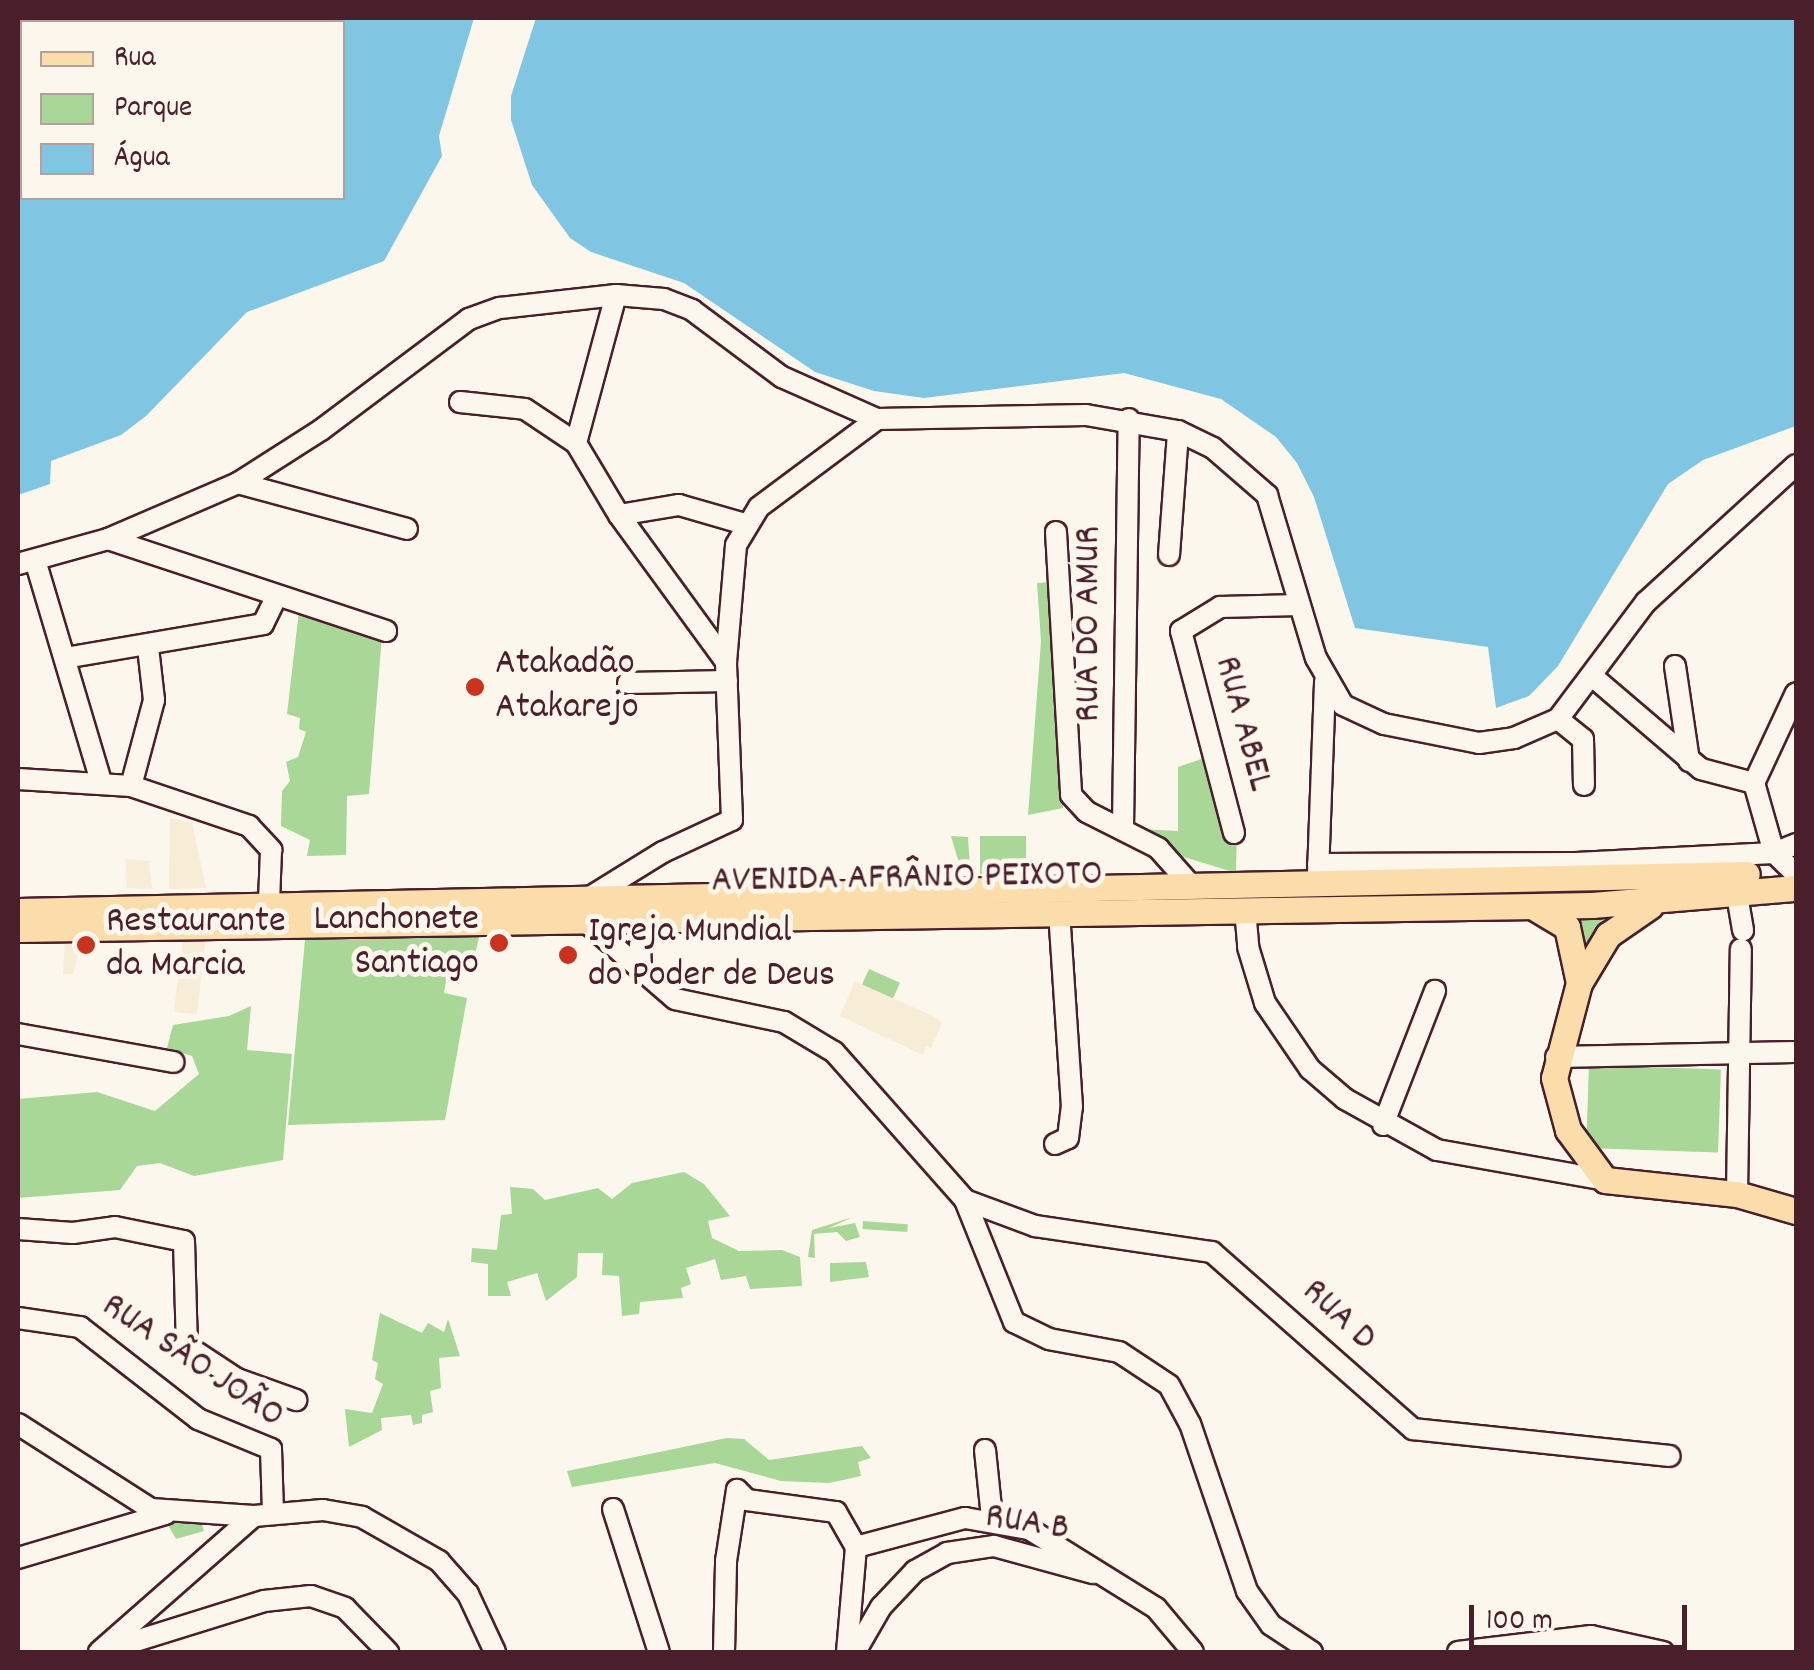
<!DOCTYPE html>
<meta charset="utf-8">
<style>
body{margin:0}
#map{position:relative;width:1814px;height:1670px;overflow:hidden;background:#fbf7ec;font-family:Dekko,sans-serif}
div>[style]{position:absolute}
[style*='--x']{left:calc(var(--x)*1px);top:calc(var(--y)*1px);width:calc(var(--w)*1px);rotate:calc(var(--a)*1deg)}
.built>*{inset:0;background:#f7ecd6;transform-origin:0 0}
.green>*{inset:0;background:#a8d797;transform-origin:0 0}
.water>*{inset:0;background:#80c5e1}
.roads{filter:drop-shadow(2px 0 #4a1f2b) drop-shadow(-2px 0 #4a1f2b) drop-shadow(0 2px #4a1f2b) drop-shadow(0 -2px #4a1f2b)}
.minor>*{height:20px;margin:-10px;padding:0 10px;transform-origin:10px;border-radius:10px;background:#fbf7ec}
.major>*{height:25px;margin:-12.5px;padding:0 12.5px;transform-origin:12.5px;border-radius:12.5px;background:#fbddab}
.dots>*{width:28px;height:28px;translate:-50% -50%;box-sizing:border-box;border:5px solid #fbf7ec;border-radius:50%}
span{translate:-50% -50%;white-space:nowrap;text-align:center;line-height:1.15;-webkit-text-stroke:10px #fbf7ec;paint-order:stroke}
.street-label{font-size:38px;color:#4a1f2b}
.poi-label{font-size:38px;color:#4a1f2b}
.left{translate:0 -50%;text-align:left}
.right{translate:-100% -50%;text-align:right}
.frame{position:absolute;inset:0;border:20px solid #4a1f2b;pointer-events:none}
.legend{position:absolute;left:20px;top:20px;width:325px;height:180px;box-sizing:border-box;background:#fbf7ec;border:2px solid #b4a19f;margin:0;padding:12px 18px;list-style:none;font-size:30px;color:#4a1f2b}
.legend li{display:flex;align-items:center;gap:20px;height:50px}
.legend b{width:50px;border:2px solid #b4a19f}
.scale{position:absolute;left:1469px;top:1605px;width:218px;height:45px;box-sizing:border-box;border:5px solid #4a1f2b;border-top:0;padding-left:12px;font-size:30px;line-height:35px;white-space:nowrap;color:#4a1f2b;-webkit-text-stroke:8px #fbf7ec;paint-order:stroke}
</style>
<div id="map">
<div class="built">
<div style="clip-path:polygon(170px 818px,192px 823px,206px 888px,169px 889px)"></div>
<div style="clip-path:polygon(125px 859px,149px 861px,152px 889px,127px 888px)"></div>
<div style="clip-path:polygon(82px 939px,73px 974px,63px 974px,65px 940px)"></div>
<div style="left:206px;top:939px;width:76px;height:23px;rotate:97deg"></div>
<div style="clip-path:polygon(855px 981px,937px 1018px,942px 1023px,931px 1048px,926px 1046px,923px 1055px,840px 1016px)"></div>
</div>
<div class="green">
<div style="clip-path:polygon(1052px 582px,1063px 808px,1028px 815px,1041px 641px,1037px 583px)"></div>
<div style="clip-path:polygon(299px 611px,382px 636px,369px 794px,347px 796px,346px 855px,307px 856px,310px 840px,281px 826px,282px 791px,290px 781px,286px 762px,298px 757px,306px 732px,299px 729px,300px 718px,287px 714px)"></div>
<div style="clip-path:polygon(1213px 755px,1237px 831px,1236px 873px,1132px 841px,1139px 829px,1178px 831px,1178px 767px)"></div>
<div style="clip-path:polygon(951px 836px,968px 837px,970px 868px,961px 870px)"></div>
<div style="left:980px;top:836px;width:46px;height:38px"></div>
<div style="clip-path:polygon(1635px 906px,1588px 962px,1559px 911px)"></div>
<div style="clip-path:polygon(479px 937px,475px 955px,451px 952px,444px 993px,467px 998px,445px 1120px,288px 1125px,305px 940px)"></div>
<div style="left:869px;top:969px;width:34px;height:17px;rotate:24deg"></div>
<div style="clip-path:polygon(251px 1006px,247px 1050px,292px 1054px,283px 1160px,194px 1176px,160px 1163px,137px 1166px,120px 1190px,18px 1198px,18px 1099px,97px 1092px,155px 1111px,199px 1074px,192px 1056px,167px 1048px,173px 1025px,229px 1016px)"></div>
<div style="left:1589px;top:1065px;width:132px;height:83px;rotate:2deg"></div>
<div style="clip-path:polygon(684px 1172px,704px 1184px,730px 1216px,708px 1221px,712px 1238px,739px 1251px,782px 1250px,800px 1257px,802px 1286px,750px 1289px,746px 1276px,721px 1280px,715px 1259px,686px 1268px,691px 1284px,681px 1288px,683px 1298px,640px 1302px,639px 1314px,622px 1316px,619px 1276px,602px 1275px,603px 1253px,578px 1253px,577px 1277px,546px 1301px,537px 1273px,507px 1282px,511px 1296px,488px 1296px,488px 1264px,471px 1262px,472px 1248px,497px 1250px,501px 1215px,512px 1214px,510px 1187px,533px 1189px,545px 1200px,598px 1188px,612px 1199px,632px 1183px)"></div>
<div style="clip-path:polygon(853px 1217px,829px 1228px,855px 1223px,860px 1237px,846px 1241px,837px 1232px,814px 1234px,815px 1258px,808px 1257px,812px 1230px)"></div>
<div style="left:863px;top:1221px;width:45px;height:8px;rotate:4deg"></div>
<div style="clip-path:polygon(866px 1262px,869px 1277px,830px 1282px,830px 1263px)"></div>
<div style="clip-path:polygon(380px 1313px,422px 1333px,428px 1323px,444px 1332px,448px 1319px,460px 1356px,439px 1358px,441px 1388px,430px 1391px,433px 1412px,422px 1415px,422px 1423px,413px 1425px,411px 1415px,381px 1418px,382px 1430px,349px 1447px,345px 1409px,372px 1413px,383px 1384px,375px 1379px,378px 1363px,372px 1360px)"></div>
<div style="clip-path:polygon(727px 1438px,744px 1439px,769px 1460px,862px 1446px,871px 1458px,858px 1462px,861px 1476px,829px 1483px,781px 1481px,715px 1463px,572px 1487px,567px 1471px)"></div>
<div style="clip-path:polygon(200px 1518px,204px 1531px,176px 1539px,167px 1523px)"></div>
</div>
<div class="water">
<div style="clip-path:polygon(evenodd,18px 18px,474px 18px,439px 136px,442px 156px,384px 261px,247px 312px,146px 416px,121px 435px,51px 461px,50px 484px,18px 495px,18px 18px,22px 22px,342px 22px,342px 198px,22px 198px,22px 22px)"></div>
<div style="clip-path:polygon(536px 18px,1796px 18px,1796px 426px,1703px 460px,1668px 484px,1558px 666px,1529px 696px,1496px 708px,1488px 647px,1355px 628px,1314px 497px,1297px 463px,1276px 437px,1221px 399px,1124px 373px,924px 398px,874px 391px,815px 372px,684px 283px,591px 252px,570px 238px,532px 185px,511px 120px,511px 96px)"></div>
</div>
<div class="roads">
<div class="minor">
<div style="--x:460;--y:402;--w:65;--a:6.1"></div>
<div style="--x:525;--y:409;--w:61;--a:33.7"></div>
<div style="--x:576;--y:443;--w:84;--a:59.2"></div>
<div style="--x:619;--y:515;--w:182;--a:53.9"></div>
<div style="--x:576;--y:443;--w:153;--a:-74.9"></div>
<div style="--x:238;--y:483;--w:175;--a:15.2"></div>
<div style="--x:619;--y:515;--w:61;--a:-9.5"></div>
<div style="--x:679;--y:505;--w:69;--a:16.1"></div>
<div style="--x:1056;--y:532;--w:263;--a:86.7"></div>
<div style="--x:1071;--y:795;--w:23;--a:47"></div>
<div style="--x:1087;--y:812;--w:80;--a:26.9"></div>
<div style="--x:1158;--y:848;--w:47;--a:48.5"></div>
<div style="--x:108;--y:539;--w:293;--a:18.3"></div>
<div style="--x:1169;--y:555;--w:124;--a:-85.8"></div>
<div style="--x:35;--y:560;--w:231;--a:73.4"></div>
<div style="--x:18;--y:564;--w:93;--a:-15.5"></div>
<div style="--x:108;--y:539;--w:142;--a:-23.3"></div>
<div style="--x:238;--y:483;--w:98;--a:-32.6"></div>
<div style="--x:321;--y:430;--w:185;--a:-36.9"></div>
<div style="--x:469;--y:319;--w:33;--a:-20"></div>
<div style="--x:500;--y:308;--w:117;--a:-6.4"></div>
<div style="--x:616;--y:295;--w:48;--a:4.8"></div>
<div style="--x:664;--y:299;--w:30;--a:21"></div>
<div style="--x:692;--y:310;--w:112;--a:36.7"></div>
<div style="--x:782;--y:377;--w:104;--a:23.9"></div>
<div style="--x:65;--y:658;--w:201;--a:-9.7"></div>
<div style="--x:263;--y:624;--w:30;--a:-64"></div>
<div style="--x:1675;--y:666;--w:96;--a:81.6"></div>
<div style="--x:1592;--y:676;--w:143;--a:40.5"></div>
<div style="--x:1701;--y:769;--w:55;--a:14.8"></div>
<div style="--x:628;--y:683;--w:99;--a:-1.2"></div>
<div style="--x:1558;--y:719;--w:32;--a:39"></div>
<div style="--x:1583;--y:739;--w:46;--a:88.8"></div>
<div style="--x:18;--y:779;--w:113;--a:3.5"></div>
<div style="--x:131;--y:786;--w:125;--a:18.7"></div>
<div style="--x:249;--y:826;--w:33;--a:47"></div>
<div style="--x:271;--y:850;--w:52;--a:92.2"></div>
<div style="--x:131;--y:786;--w:89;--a:-75"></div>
<div style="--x:154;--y:700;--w:53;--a:-96.5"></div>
<div style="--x:1123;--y:828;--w:409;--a:-89.2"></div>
<div style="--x:1234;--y:833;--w:209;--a:-104.7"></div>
<div style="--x:1181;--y:631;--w:46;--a:-31.6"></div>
<div style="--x:1220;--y:607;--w:79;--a:-1.5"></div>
<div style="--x:1318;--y:864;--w:258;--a:-0.2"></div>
<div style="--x:1576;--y:863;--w:198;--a:-2.9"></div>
<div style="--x:1774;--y:853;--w:24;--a:-22"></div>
<div style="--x:1795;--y:873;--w:29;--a:-136"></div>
<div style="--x:1774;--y:853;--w:73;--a:-105.9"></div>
<div style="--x:1754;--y:783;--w:99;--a:-65"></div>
<div style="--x:1318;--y:874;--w:193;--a:-87.9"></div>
<div style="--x:1736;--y:889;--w:42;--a:80.3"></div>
<div style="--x:1245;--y:909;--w:38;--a:85"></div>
<div style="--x:1248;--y:947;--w:59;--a:73.1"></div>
<div style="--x:1265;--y:1003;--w:80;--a:55.7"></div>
<div style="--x:1310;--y:1069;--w:46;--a:40.6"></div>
<div style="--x:1345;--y:1099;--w:105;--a:29"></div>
<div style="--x:1437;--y:1150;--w:171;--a:10.1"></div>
<div style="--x:641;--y:967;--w:21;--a:-93"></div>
<div style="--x:640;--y:946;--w:29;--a:-54"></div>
<div style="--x:18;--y:1034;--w:158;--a:10.2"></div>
<div style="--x:1556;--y:1057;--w:240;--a:-1.2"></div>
<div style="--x:1383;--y:1125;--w:144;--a:-68.8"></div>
<div style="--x:1055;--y:1144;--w:14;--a:-25"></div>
<div style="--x:1068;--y:1138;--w:31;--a:-83"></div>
<div style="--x:1072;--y:1107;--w:194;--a:-93.8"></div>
<div style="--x:1737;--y:1194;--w:245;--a:-89.1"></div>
<div style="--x:965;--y:1200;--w:75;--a:20.4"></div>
<div style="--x:1035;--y:1226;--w:179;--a:8.4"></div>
<div style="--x:1212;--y:1252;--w:268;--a:41.4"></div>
<div style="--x:1413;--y:1429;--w:258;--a:6"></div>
<div style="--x:18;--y:1229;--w:55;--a:4.2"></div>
<div style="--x:73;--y:1233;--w:42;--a:-8.1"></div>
<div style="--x:115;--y:1227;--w:70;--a:11.5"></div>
<div style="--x:184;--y:1241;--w:105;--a:88.4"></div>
<div style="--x:187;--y:1346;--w:60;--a:33.4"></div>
<div style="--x:237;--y:1379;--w:63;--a:19.6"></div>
<div style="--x:18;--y:1318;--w:63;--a:8.3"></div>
<div style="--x:80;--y:1327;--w:150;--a:37.9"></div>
<div style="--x:198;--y:1419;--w:79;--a:22.3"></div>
<div style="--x:271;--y:1449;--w:65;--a:88.2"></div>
<div style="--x:18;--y:1424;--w:158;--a:32.6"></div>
<div style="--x:151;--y:1509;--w:103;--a:3.9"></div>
<div style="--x:985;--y:1450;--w:68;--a:84.1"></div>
<div style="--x:613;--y:1509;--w:150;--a:72.2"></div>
<div style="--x:856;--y:1547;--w:113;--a:-14.9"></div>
<div style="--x:965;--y:1518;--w:65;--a:9.8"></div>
<div style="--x:1029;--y:1529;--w:150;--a:31.9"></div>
<div style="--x:1156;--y:1608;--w:57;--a:49.9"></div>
<div style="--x:18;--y:1558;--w:154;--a:-16.6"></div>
<div style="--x:110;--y:1649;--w:161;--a:-17.3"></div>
<div style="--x:264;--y:1601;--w:47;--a:-6.1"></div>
<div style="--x:311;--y:1596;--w:36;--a:19"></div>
<div style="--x:345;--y:1608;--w:62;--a:45.7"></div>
<div style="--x:99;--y:1652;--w:206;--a:-41.3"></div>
<div style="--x:254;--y:1516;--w:69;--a:-5"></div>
<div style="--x:323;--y:1510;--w:40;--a:10"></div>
<div style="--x:362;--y:1517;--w:89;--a:29.7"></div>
<div style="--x:439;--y:1561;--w:44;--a:48.7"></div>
<div style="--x:468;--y:1594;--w:64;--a:65"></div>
<div style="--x:724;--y:1652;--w:91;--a:-88.7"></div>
<div style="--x:726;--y:1561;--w:72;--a:-81.2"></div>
<div style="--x:737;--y:1490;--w:14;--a:45"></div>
<div style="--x:747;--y:1500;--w:90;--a:7.7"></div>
<div style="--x:836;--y:1512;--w:40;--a:60.3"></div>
<div style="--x:847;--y:1652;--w:105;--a:-85.1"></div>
<div style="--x:855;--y:1652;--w:52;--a:-60"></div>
<div style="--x:881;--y:1607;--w:50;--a:-46.6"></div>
<div style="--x:915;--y:1571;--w:37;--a:-29"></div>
<div style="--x:947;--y:1553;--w:48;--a:-8.5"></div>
<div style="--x:994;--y:1546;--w:103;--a:15.3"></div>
<div style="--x:1312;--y:1652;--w:49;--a:-146.6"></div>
<div style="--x:1271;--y:1625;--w:42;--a:-125.2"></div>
<div style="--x:1247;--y:1591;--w:176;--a:-108.8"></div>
<div style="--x:1190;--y:1424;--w:44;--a:-118.3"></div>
<div style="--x:1169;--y:1385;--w:60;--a:-146.6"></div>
<div style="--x:1119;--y:1352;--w:71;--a:-169.5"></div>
<div style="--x:1049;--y:1339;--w:39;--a:-154"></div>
<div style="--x:1014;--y:1322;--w:131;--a:-111.9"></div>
<div style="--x:965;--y:1200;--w:198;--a:-131.5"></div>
<div style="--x:834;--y:1052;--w:58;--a:-149"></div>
<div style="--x:784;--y:1022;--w:111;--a:-168.1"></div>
<div style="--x:675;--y:999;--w:119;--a:-139.1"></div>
<div style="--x:585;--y:921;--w:19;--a:-99"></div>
<div style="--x:582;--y:902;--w:95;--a:-31.7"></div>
<div style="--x:663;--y:852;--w:76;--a:-24.9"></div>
<div style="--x:732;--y:820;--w:158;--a:-92.2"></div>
<div style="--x:726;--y:662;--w:117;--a:-85.1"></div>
<div style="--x:736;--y:545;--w:44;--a:-58.8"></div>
<div style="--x:759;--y:507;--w:147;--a:-36.7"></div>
<div style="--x:877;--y:419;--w:209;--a:-1.1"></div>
<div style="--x:1086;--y:415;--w:93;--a:9.9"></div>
<div style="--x:1178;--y:431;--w:39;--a:26"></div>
<div style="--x:1213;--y:448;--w:72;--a:41"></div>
<div style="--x:1267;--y:495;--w:170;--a:73.3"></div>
<div style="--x:1316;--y:658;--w:54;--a:60.1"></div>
<div style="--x:1343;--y:705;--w:45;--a:24.9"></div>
<div style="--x:1384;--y:724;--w:97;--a:11.3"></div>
<div style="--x:1479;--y:743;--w:35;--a:-8"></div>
<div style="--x:1514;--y:738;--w:48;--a:-23.4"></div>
<div style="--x:1558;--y:719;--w:146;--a:-53.1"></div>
<div style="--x:1646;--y:602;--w:203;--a:-42.4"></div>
<div style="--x:1458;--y:1652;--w:134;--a:-6.9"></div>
<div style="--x:1591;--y:1636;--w:74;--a:12.5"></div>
</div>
<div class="major">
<div style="--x:1650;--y:906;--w:51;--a:145.4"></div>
<div style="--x:1608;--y:935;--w:56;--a:121.1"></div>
<div style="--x:1579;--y:983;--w:98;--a:104.7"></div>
<div style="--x:1554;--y:1078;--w:54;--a:74.9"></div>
<div style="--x:1568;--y:1130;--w:62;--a:53.5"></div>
<div style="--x:1605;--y:1180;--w:133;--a:6.1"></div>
<div style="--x:1737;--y:1194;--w:61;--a:16.1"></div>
<div style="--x:1537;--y:909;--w:35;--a:31"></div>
<div style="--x:1567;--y:927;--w:57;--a:77.9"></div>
<div style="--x:18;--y:911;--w:1729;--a:-1.23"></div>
<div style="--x:18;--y:929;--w:1574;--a:-0.87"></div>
<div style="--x:1592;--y:905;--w:205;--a:-4.8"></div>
</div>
</div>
<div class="dots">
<div style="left:475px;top:687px;background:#c8321e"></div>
<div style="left:499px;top:943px;background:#c8321e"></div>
<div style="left:86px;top:945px;background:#c8321e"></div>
<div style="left:568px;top:955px;background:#c8321e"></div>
</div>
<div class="street-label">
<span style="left:1090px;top:624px;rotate:-90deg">RUA DO AMUR</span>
<span style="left:1242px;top:724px;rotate:75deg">RUA ABEL</span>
<span style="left:907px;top:879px;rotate:-1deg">AVENIDA AFRÂNIO PEIXOTO</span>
<span style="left:1338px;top:1316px;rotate:43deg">RUA D</span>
<span style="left:192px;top:1362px;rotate:34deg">RUA SÃO JOÃO</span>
<span style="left:1027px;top:1524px;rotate:9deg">RUA B</span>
</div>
<div class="poi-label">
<span class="left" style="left:495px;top:687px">Atakadão<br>Atakarejo</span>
<span class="right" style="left:479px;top:943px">Lanchonete<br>Santiago</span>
<span class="left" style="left:106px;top:945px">Restaurante<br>da Marcia</span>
<span class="left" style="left:588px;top:955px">Igreja Mundial<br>do Poder de Deus</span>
</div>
<div class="frame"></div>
<ul class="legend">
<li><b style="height:12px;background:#fbddab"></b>Rua</li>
<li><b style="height:28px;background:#a8d797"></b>Parque</li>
<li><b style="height:28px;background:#80c5e1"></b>Água</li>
</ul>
<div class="scale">100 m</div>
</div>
